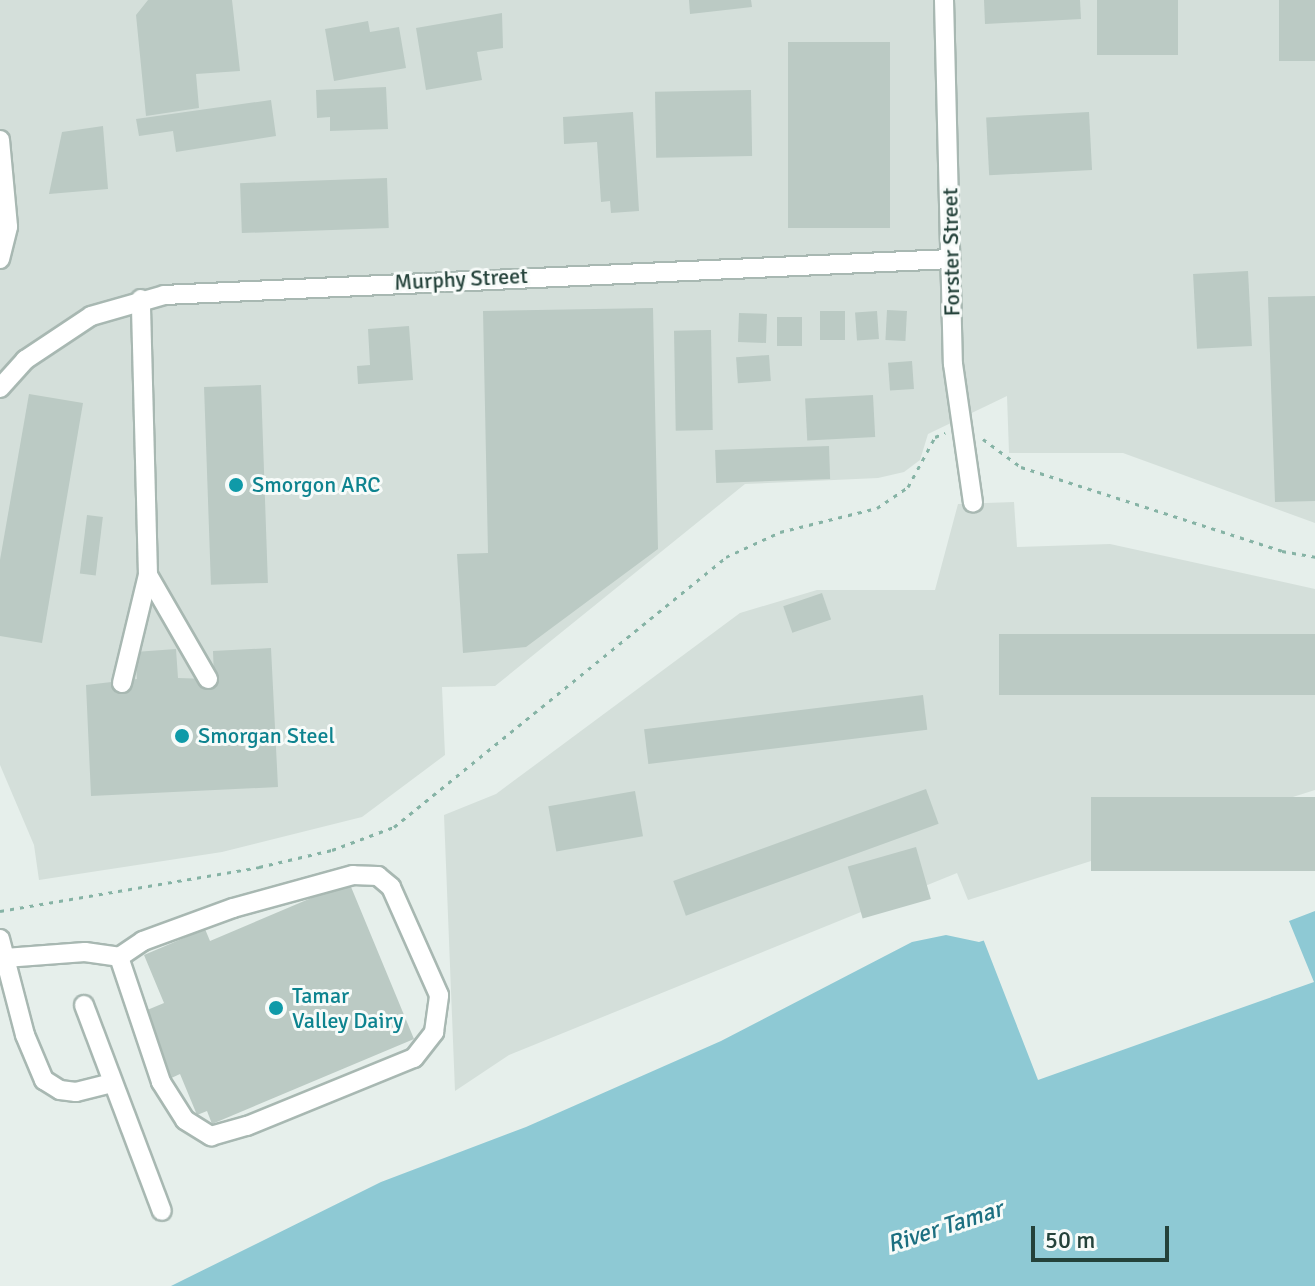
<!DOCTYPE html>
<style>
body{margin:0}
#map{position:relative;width:1315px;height:1286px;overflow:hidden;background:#e6efeb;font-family:Signika,sans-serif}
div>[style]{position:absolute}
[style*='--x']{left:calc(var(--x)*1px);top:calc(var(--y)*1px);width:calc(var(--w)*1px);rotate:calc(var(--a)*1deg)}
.built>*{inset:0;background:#d4dfda}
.water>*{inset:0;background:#8ec9d4}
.pier>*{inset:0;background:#e6efeb}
.building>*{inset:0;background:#bbcac4;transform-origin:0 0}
.path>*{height:3px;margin-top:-1.5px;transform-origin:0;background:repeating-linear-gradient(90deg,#86b3a5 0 4px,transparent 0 10px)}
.roads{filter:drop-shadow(2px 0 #a8b8b2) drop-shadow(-2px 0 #a8b8b2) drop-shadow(0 2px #a8b8b2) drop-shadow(0 -2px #a8b8b2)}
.minor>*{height:18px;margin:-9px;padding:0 9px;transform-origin:9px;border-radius:9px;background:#fff}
.dots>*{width:22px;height:22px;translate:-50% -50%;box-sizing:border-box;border:4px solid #f7fbf9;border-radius:50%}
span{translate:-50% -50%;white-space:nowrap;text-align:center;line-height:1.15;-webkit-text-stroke:6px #f7fbf9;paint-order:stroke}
.street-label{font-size:22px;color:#24423a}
.culture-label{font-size:22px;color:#0d838f}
.left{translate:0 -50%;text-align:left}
.water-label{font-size:24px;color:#1c6f80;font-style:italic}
.scale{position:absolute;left:1031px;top:1226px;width:138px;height:36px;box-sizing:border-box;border:4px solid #24423a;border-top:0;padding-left:10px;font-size:24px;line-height:28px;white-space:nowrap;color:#24423a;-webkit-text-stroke:6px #f7fbf9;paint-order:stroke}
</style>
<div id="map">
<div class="built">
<div style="clip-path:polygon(0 0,1315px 0,1315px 523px,1123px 453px,1009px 453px,1007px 396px,928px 434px,920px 460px,904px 472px,878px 478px,745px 484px,495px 686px,442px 687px,445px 755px,362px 817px,222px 852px,39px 880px,34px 845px,0 765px)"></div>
<div style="clip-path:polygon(1014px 502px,1017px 547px,1110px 544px,1315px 589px,1315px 790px,968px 900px,957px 873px,509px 1055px,455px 1091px,444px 815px,496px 794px,740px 613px,817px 590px,935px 590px,958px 504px)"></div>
</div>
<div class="water">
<div style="clip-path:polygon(1315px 836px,1315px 1286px,171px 1286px,381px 1182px,526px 1127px,721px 1041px,912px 942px,946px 935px,979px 942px)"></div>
</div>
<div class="pier">
<div style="clip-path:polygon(1315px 832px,1315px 911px,1289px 921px,1314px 982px,1038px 1080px,982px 936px)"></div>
</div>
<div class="building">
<div style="clip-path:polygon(148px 0,232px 0,240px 71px,196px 74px,199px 108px,146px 116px,136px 15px)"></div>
<div style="clip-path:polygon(689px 0,751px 0,752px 7px,690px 14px)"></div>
<div style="clip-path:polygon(984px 0,1080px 0,1081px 19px,985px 24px)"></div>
<div style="left:1097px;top:0;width:81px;height:55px"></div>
<div style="left:1279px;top:0;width:36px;height:61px"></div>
<div style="clip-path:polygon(502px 13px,503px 48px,477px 52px,482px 80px,426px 90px,416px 28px)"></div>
<div style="clip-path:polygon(368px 21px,370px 32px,399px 27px,406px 68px,334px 81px,325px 29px)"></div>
<div style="left:890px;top:42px;width:186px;height:102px;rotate:90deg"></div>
<div style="clip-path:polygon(386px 87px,388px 129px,330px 131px,330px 117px,317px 118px,316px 90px)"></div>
<div style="left:751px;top:90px;width:66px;height:96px;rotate:89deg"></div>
<div style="clip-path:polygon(271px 100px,276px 136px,176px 152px,173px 131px,139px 136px,136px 119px)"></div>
<div style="clip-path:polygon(633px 112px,639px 211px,611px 213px,610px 201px,601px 202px,597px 142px,564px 144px,563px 117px)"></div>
<div style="left:1089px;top:112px;width:58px;height:103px;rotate:87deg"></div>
<div style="clip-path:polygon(103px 126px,108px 189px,49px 194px,62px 132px)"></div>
<div style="left:387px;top:178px;width:50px;height:147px;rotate:88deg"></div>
<div style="left:1248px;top:271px;width:75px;height:55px;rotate:87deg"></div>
<div style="clip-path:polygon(1315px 296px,1315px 501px,1275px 502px,1268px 297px)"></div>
<div style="clip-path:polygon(653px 308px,658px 549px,526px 647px,463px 653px,457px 554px,488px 553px,483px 311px)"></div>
<div style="left:887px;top:310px;width:20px;height:30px;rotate:3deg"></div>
<div style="left:845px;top:311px;width:29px;height:25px;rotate:90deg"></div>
<div style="left:877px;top:311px;width:28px;height:22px;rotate:86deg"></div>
<div style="left:739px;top:313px;width:28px;height:29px;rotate:2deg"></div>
<div style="left:802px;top:317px;width:29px;height:25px;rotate:90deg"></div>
<div style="clip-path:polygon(409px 326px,413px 380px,358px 384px,357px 366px,370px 365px,368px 329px)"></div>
<div style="left:711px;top:330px;width:100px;height:37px;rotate:89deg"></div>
<div style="left:769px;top:355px;width:26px;height:33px;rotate:86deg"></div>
<div style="left:912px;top:361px;width:28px;height:24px;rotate:86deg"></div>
<div style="left:261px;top:385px;width:198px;height:57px;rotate:88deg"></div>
<div style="clip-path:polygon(29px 394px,83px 403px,42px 643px,0 636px,0 560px)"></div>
<div style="left:873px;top:395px;width:42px;height:68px;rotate:87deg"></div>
<div style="left:829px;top:446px;width:33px;height:114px;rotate:88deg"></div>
<div style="left:87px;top:515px;width:16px;height:59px;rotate:7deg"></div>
<div style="left:822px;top:593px;width:28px;height:41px;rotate:71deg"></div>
<div style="left:1315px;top:634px;width:61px;height:316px;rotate:90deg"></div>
<div style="clip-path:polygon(271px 648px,278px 787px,91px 796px,86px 685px,137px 679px,135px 652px,176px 649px,178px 678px,208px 679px,214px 679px,213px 651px)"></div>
<div style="left:923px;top:695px;width:35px;height:281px;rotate:83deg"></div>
<div style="left:926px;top:789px;width:37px;height:269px;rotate:70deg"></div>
<div style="left:635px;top:791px;width:46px;height:88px;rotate:80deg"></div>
<div style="left:1315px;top:797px;width:74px;height:224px;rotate:90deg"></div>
<div style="left:916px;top:847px;width:54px;height:71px;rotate:74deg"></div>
<div style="clip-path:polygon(349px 882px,414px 1039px,212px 1124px,207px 1111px,197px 1115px,180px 1074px,167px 1080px,140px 1013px,164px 1003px,144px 955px,205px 929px,210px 941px)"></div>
</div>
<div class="path">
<div style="--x:983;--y:439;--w:47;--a:36.4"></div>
<div style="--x:1021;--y:467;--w:274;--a:17.8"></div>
<div style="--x:1282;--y:551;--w:34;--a:10"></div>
<div style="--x:0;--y:911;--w:263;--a:-9.6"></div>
<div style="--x:259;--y:867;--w:75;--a:-13.1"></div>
<div style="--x:332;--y:850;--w:66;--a:-20.4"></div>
<div style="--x:394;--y:827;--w:428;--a:-39.1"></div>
<div style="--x:726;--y:557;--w:60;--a:-24.8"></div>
<div style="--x:780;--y:532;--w:100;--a:-13.9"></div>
<div style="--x:877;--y:508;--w:37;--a:-34"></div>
<div style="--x:908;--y:487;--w:57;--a:-61.6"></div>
<div style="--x:935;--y:437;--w:11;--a:-22"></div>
</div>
<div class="roads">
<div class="minor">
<div style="--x:944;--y:0;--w:364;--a:88.6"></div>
<div style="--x:953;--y:364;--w:140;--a:81.8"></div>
<div style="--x:0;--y:140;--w:87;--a:84.7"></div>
<div style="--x:8;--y:227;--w:33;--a:104"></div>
<div style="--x:0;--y:388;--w:38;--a:-48"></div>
<div style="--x:25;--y:360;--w:79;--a:-33.7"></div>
<div style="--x:91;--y:316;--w:76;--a:-16"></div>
<div style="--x:164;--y:295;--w:788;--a:-2.62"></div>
<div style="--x:148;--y:575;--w:120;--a:60"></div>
<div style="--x:122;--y:683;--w:111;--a:-76.5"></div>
<div style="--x:148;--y:575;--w:276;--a:-91.5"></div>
<div style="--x:0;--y:939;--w:99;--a:75.4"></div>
<div style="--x:25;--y:1035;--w:49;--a:67.1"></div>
<div style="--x:44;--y:1080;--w:19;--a:32"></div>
<div style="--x:60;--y:1090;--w:16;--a:7"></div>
<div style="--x:76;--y:1092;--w:36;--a:-14"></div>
<div style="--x:5;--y:958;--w:80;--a:-4.3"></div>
<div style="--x:85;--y:952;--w:34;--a:8"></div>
<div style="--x:119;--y:957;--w:132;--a:71.4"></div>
<div style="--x:161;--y:1082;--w:45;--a:57.7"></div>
<div style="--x:185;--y:1120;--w:31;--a:32"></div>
<div style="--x:211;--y:1136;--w:37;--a:-16"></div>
<div style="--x:247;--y:1126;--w:180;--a:-22.2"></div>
<div style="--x:414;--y:1058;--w:33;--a:-52"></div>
<div style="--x:434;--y:1032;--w:37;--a:-82"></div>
<div style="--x:439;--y:995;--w:118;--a:-114"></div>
<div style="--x:391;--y:887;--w:17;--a:-140"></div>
<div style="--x:378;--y:876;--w:25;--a:-178"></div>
<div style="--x:353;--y:875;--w:124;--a:164.6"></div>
<div style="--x:233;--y:908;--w:96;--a:159.9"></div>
<div style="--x:143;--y:941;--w:29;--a:146"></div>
<div style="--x:84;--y:1005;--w:220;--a:69.3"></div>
</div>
</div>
<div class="dots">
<div style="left:236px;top:485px;background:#0f9aa8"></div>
<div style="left:182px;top:736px;background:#0f9aa8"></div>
<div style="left:276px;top:1008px;background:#0f9aa8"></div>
</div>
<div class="street-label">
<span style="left:951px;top:252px;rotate:-91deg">Forster Street</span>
<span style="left:461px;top:279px;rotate:-3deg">Murphy Street</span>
</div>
<div class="culture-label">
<span class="left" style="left:252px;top:485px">Smorgon ARC</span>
<span class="left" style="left:198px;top:736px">Smorgan Steel</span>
<span class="left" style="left:292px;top:1008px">Tamar<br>Valley Dairy</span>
</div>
<div class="water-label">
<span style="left:945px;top:1227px;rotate:-18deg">River Tamar</span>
</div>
<div class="scale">50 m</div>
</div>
